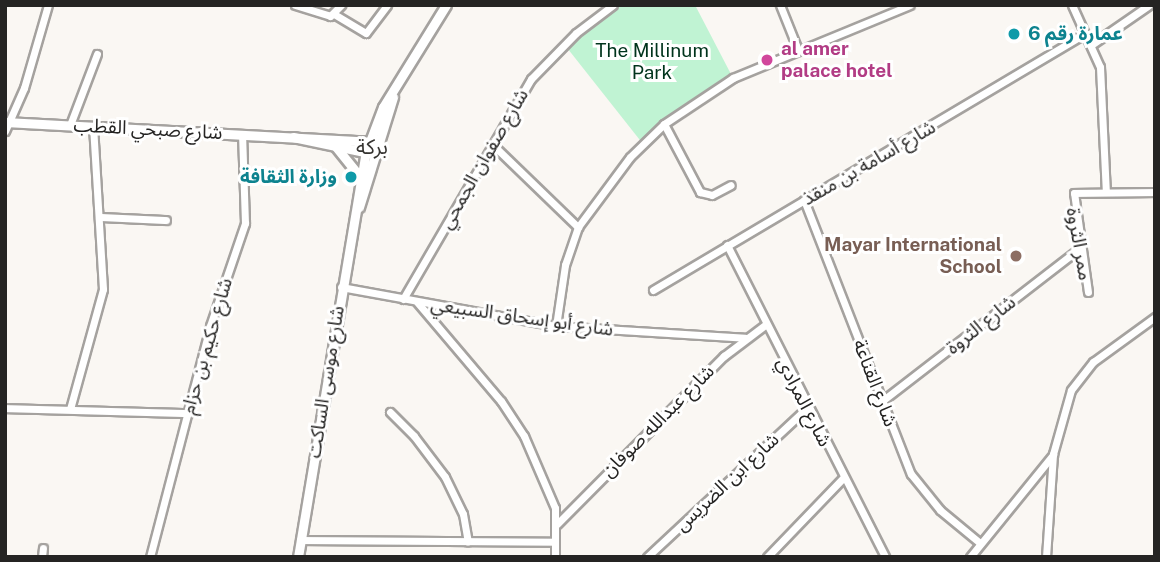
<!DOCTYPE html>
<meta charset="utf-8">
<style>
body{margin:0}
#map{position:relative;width:1160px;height:562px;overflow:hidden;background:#faf7f3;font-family:"Public Sans","Noto Sans Arabic",sans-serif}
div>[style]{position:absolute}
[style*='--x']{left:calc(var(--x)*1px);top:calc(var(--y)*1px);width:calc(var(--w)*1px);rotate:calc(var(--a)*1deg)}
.green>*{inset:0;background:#c0f3d3}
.roads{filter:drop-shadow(2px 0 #a5a29f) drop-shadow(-2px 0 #a5a29f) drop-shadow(0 2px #a5a29f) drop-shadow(0 -2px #a5a29f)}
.minor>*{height:7px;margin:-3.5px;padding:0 3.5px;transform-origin:3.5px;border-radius:3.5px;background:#fff}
.tertiary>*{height:9px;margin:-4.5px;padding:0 4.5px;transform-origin:4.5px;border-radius:4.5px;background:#fff}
.dots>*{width:19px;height:19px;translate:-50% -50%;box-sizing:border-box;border:4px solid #fff;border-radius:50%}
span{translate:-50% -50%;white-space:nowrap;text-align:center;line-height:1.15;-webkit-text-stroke:6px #fff;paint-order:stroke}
.culture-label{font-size:19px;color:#0d838f;font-weight:700}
.left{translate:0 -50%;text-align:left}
.right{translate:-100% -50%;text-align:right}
.hotel-label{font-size:19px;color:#b23c85;font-weight:700}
.park-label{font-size:19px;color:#00341c}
.street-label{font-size:19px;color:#252423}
.education-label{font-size:19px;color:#785e54;font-weight:700}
.neighbourhood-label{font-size:21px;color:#363431}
.frame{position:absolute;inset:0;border:7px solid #252423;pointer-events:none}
</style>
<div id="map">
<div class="green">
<div style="clip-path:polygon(613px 5px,695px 5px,733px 78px,643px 144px,564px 44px)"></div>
</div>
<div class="roads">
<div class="minor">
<div style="--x:295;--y:5;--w:37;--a:17"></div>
<div style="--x:330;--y:16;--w:16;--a:-45"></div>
<div style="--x:780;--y:5;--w:48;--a:68.2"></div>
<div style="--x:1072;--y:5;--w:68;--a:65.7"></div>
<div style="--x:1100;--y:67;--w:125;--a:87.3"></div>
<div style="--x:334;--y:14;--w:37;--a:31"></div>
<div style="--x:366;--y:33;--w:35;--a:-53"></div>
<div style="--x:1091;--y:45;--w:70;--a:-34.6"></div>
<div style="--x:664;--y:124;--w:77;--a:62.1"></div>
<div style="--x:700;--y:192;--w:12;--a:14"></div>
<div style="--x:712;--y:195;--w:21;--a:-28"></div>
<div style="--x:70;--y:125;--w:76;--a:-69.2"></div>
<div style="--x:5;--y:131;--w:47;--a:-66.2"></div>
<div style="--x:24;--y:88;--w:86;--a:-73.9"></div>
<div style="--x:494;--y:146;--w:117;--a:44"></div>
<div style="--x:804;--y:200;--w:294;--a:68.7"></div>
<div style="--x:911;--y:474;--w:46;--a:51.1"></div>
<div style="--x:940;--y:510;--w:52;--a:39.5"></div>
<div style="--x:99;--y:217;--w:67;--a:2.6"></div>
<div style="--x:727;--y:245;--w:350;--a:63.1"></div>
<div style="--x:341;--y:287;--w:219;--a:10.3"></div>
<div style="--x:556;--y:326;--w:189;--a:3.6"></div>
<div style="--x:653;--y:290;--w:501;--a:-30.71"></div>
<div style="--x:1088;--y:292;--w:100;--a:-98"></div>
<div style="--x:1074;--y:193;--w:81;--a:-0.7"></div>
<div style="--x:403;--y:299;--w:255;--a:-59.8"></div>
<div style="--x:531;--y:79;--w:64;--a:-45.6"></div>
<div style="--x:576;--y:33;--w:46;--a:-37.1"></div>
<div style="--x:417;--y:302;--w:130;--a:49.7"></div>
<div style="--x:501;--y:401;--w:42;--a:56.7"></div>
<div style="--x:524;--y:436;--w:78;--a:66.7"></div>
<div style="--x:555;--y:508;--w:49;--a:90"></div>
<div style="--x:556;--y:326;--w:62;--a:-81.6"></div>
<div style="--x:565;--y:265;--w:40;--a:-71.1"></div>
<div style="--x:578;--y:227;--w:87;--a:-53.4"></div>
<div style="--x:630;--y:157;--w:47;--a:-44.1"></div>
<div style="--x:664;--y:124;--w:83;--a:-33.7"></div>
<div style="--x:733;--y:78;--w:191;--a:-22.4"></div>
<div style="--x:882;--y:401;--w:249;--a:-37.7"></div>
<div style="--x:5;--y:408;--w:183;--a:1.6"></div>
<div style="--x:70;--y:409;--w:124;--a:-74.6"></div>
<div style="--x:103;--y:289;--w:163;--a:-93.5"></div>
<div style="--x:390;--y:412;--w:34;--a:45"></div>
<div style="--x:414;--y:436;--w:51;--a:52.9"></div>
<div style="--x:445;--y:477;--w:41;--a:64.1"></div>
<div style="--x:463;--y:514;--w:28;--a:80"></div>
<div style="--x:557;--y:524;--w:237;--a:-45.2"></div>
<div style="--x:724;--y:356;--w:51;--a:-37.1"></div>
<div style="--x:300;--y:540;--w:255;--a:0.4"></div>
<div style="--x:42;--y:557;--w:9;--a:-84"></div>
<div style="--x:150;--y:557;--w:239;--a:-75.4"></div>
<div style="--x:210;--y:326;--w:109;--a:-71.2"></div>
<div style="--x:245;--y:223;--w:89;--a:-91.9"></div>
<div style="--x:647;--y:557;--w:219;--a:-43"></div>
<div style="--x:767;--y:557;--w:110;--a:-46.1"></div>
<div style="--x:970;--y:557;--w:132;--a:-50.9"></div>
<div style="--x:1046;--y:557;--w:103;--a:-86.1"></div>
<div style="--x:1053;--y:454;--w:66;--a:-74.3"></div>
<div style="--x:1071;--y:390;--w:36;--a:-52"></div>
<div style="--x:1093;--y:362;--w:77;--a:-36"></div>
</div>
<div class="tertiary">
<div style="--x:5;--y:122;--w:375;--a:3.1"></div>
<div style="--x:293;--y:137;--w:78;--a:11.9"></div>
<div style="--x:336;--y:147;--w:40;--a:51"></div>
<div style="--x:359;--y:207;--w:115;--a:-72.8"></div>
<div style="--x:298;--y:557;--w:411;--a:-80.5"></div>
<div style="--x:366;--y:152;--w:48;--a:-69.3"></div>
<div style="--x:383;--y:107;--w:120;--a:-58.3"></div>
</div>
</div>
<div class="dots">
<div style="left:1014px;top:34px;background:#0f9aa8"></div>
<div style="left:767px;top:60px;background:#d1479c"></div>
<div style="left:351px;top:177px;background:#0f9aa8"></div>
<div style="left:1016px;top:256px;background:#8d6e63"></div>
</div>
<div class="culture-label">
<span class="left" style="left:1028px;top:34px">عمارة رقم 6</span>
<span class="right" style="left:337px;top:177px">وزارة الثقافة</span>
</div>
<div class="hotel-label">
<span class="left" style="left:781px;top:60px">al amer<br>palace hotel</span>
</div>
<div class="park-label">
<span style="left:652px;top:62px">The Millinum<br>Park</span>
</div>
<div class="street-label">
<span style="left:148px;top:129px;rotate:3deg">شارع صبحي القطب</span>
<span style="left:484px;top:159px;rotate:-60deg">شارع صفوان الجمحي</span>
<span style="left:869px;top:163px;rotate:-30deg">شارع أسامة بن منقذ</span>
<span style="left:1079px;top:244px;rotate:80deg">ممر الثروة</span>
<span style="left:522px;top:317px;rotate:8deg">شارع أبو إسحاق السبيعي</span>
<span style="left:981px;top:325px;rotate:-38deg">شارع الثروة</span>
<span style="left:207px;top:346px;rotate:-74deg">شارع حكيم بن حزام</span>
<span style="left:326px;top:382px;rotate:-81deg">شارع موسى الساكت</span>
<span style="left:875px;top:383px;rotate:69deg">شارع القناعة</span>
<span style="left:804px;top:402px;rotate:63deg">شارع المرادي</span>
<span style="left:658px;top:421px;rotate:-45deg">شارع عبدالله صوفان</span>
<span style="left:727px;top:482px;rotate:-43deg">شارع ابن الضريس</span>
</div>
<div class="education-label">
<span class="right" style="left:1002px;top:256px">Mayar International<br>School</span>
</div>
<div class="neighbourhood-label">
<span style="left:372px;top:147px">بركة</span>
</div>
<div class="frame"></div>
</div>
